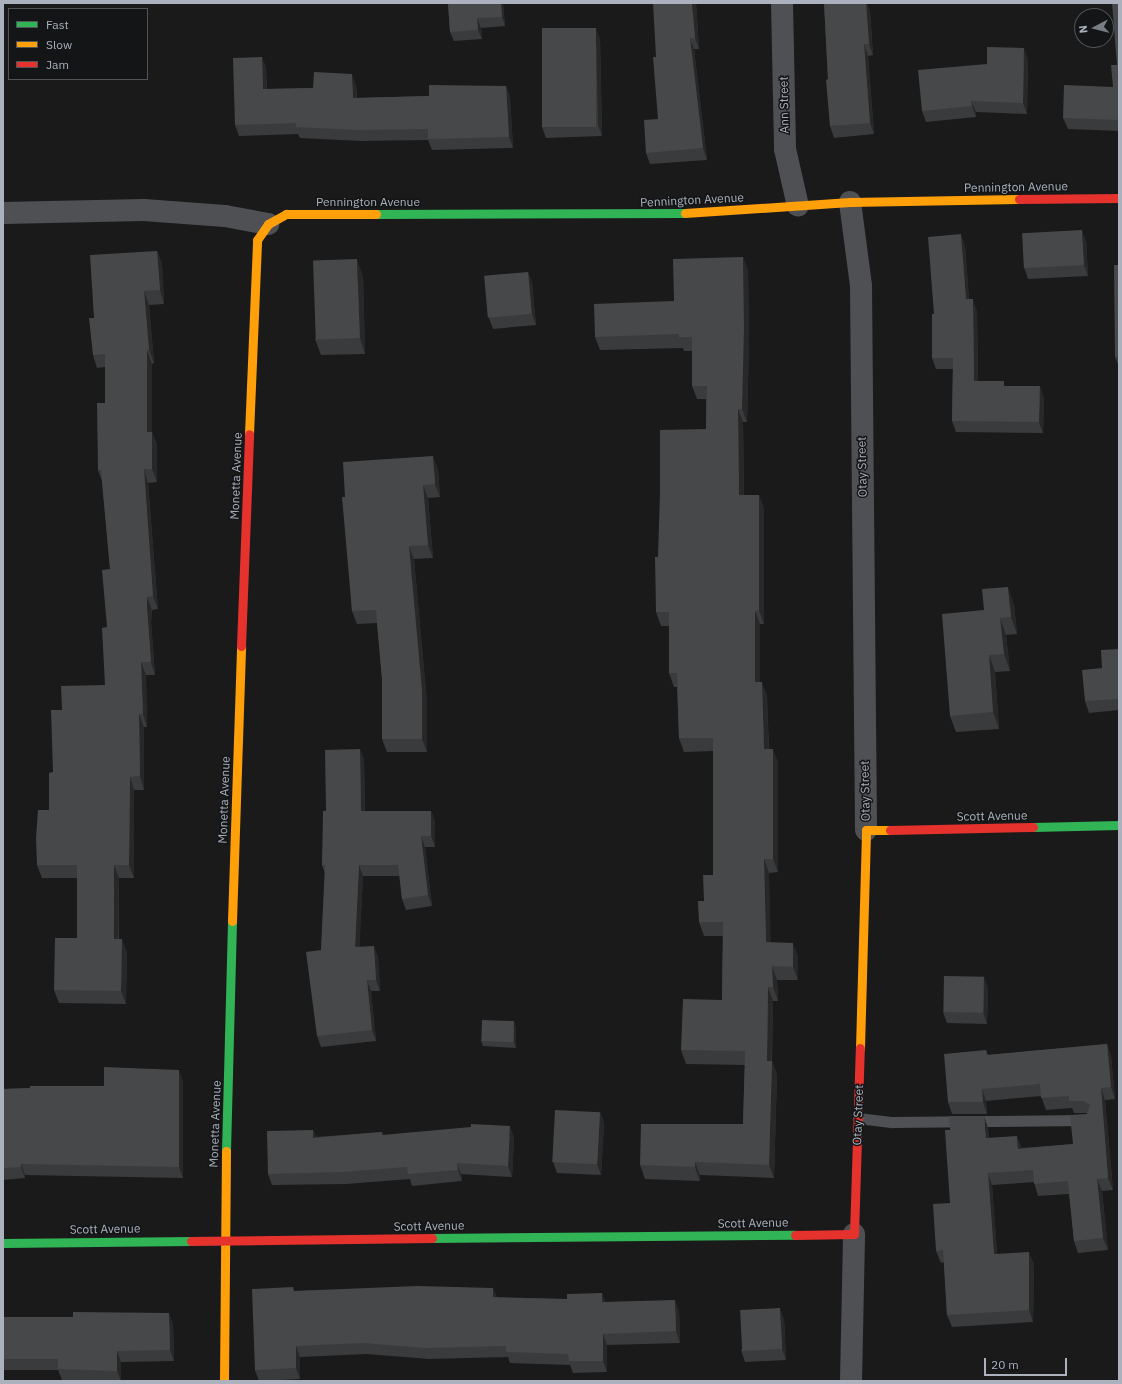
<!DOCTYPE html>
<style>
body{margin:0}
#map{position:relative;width:1122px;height:1384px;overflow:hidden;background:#1a1a1b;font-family:"IBM Plex Sans",sans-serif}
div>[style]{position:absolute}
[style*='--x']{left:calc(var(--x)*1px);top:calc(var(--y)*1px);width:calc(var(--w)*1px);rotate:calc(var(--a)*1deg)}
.lane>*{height:11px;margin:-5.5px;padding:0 5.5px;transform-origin:5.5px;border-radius:5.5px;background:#4f5054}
.street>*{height:22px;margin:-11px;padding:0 11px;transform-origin:11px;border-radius:11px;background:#4f5054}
.fast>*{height:9px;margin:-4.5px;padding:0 4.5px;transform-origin:4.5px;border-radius:4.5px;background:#30b455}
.slow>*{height:9px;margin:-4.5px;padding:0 4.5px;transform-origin:4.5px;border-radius:4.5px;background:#ff9f0a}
.jam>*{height:9px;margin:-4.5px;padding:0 4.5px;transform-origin:4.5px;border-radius:4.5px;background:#e5322d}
.wall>*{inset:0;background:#3a3b3d}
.shaded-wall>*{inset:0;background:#282829}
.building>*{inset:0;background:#47484a;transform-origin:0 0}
span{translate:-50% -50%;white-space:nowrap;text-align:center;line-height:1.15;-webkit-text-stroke:3px #141517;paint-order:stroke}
.street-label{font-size:12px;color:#abb2bd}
.frame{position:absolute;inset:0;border:4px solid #abb2bd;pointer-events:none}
.legend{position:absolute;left:8px;top:8px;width:140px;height:72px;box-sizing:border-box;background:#141517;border:1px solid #505459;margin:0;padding:5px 7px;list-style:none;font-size:12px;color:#abb2bd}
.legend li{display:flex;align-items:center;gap:8px;height:20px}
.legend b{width:20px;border:1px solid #505459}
.north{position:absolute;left:1074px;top:8px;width:40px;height:40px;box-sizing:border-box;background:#141517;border:1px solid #505459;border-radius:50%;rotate:263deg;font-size:11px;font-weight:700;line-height:16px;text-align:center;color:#abb2bd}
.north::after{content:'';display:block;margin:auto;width:14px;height:18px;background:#787d84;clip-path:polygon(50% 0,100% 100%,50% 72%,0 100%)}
.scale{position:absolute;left:984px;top:1358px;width:83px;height:18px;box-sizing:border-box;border:2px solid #abb2bd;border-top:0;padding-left:5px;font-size:12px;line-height:14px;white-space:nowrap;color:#abb2bd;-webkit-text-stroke:3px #141517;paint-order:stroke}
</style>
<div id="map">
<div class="lane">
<div style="--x:858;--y:1118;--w:35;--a:7"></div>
<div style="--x:893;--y:1122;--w:192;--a:-0.6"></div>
</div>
<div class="street">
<div style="--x:782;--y:3;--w:146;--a:88.8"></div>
<div style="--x:785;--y:149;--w:58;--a:77.2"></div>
<div style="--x:850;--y:202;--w:85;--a:82.5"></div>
<div style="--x:861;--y:286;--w:544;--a:89.47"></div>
<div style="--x:3;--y:213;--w:141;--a:-1.2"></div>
<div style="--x:144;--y:210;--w:81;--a:4.2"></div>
<div style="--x:225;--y:216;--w:44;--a:10.5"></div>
<div style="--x:851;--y:1381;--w:147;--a:-88.8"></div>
</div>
<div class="fast">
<div style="--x:376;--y:214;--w:309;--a:-0.2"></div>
<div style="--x:1033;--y:827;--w:86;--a:-1.3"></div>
<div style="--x:226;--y:1151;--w:230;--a:-88.5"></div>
<div style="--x:432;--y:1238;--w:363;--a:-0.5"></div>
<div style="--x:3;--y:1243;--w:188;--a:-0.6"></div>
</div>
<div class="slow">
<div style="--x:685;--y:213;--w:165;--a:-3.8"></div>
<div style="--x:850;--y:202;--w:169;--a:-1"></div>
<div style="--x:249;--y:434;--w:194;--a:-87.6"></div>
<div style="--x:257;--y:240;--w:19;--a:-55"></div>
<div style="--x:268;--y:224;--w:21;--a:-29"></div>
<div style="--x:286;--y:214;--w:90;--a:0"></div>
<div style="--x:232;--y:921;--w:275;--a:-88.1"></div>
<div style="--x:860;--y:1048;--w:218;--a:-88.4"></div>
<div style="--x:866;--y:830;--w:24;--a:0"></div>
<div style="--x:224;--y:1381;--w:230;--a:-89.5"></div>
</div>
<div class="jam">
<div style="--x:1019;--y:199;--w:100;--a:-0.6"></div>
<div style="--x:241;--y:646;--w:212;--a:-87.8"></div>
<div style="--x:890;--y:830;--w:143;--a:-1.2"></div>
<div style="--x:795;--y:1235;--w:59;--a:-1"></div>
<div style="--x:854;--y:1234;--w:186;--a:-88.2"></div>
<div style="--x:191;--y:1241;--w:241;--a:-0.7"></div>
</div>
<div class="wall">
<div style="clip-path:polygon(448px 3px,503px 3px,505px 26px,481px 28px,482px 39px,454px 41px,450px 32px)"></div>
<div style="clip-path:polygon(696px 3px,699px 49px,694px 49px,707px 160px,650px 164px,646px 153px,658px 119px)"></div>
<div style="clip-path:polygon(824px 3px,867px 3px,870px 11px,873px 55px,868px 56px,874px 134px,834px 138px,830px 126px,828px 79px)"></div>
<div style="clip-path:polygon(1119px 3px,1119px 131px,1068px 129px,1063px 118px,1113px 87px,1117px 65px)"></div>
<div style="clip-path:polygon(600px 39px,602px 136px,546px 138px,542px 127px)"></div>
<div style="clip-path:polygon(262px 57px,266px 68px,267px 89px,313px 88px,356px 85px,357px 98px,429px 96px,506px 86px,510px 97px,513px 148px,432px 150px,428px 140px,361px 141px,300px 138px,298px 134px,239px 136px,235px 125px)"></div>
<div style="clip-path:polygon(1028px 60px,1027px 114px,976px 112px,976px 117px,926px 122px,922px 111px)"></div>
<div style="clip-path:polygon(1086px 241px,1088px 276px,1028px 279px,1024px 267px)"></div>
<div style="clip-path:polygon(965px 246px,969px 299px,977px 311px,978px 381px,1005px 386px,1044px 397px,1043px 433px,956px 432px,952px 421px,953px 369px,936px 369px,932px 358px,934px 314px)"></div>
<div style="clip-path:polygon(157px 251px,162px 264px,164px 304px,149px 305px,154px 363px,152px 364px,152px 432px,157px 445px,157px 482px,148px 483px,158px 609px,152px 610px,151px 622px,155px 675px,146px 675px,147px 727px,144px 727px,144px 790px,134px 790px,134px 878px,119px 878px,119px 939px,127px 952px,126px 1004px,59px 1003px,54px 990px,77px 938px,77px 878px,42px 878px,37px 865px,49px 810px,53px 772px,62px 710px,105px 685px,107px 627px,110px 569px,102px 481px,98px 470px,105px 403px,105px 367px,97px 368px,93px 355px,94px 318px)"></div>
<div style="clip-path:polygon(743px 257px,748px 271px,749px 341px,747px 422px,743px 422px,744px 495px,759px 495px,764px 509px,764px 624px,760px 624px,760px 682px,767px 695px,769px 749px,778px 762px,778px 872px,769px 873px,770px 942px,798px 956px,798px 980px,777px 980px,778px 1001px,773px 1001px,772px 1061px,777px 1075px,774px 1178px,700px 1175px,700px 1181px,645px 1179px,640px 1165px,743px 1124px,745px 1065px,686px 1064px,681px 1050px,722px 1000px,723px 936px,704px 936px,699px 922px,704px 901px,713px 875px,713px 751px,684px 752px,679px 738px,677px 687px,674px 687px,669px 673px,669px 626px,661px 626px,656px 612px,658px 557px,706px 429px,706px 399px,697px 399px,692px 386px,692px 351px,684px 351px,683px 348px,600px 350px,595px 337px,674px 301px)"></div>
<div style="clip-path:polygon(1119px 265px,1119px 367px,1115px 357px)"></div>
<div style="clip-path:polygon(528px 272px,532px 283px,536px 325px,493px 329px,489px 318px)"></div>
<div style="clip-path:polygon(363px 276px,365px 354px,321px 355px,315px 339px)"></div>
<div style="clip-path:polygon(438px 469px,440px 497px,428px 498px,433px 558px,414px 559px,427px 703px,427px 752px,387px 752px,382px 739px,382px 679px,377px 623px,357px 624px,352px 611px,345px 497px)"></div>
<div style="clip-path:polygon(1014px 604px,1017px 634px,1006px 635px,1010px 671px,995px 672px,999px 729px,956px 732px,950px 716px,984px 610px)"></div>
<div style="clip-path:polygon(1119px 649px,1119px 710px,1089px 713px,1085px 701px,1102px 668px)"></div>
<div style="clip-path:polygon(360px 749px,364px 760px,365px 811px,431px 811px,435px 822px,435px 847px,425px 847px,432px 906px,406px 910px,402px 899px,400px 876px,363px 876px,359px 947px,378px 956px,380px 991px,371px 991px,376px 1041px,321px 1047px,317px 1036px,325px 874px,322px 865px,326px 811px)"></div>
<div style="clip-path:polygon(988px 988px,987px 1024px,947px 1023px,943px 1012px)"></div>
<div style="clip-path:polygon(516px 1027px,516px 1048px,483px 1046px,481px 1041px)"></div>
<div style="clip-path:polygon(1107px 1044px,1111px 1056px,1115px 1099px,1105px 1100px,1113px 1190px,1102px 1191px,1108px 1250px,1078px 1253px,1074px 1241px,1069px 1194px,1038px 1196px,1034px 1182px,992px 1185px,997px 1254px,1034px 1264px,1033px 1322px,952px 1327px,947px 1315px,944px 1262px,941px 1263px,936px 1251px,950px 1203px,988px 1128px,989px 1138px,1022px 1148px,1073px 1144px,1087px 1113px,1074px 1113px,1072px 1108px,1046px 1110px,1041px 1096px,986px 1101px,987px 1114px,952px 1114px,948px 1102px,986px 1050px,988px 1055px)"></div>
<div style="clip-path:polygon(183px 1081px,183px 1178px,25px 1175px,25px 1178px,3px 1180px,3px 1089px,104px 1086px)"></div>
<div style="clip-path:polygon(600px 1112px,604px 1123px,601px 1175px,557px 1173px,553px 1162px)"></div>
<div style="clip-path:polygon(313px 1130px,316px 1137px,382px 1132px,383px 1135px,514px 1137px,512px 1177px,461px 1174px,462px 1181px,412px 1186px,410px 1179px,346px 1184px,272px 1185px,268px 1174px)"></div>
<div style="clip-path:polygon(493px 1288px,497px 1298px,567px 1299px,602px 1293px,605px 1302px,679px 1311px,680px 1343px,607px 1345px,607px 1372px,573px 1373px,570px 1365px,510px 1363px,508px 1357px,429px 1359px,367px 1354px,300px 1357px,300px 1379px,259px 1381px,255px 1370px,295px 1291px)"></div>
<div style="clip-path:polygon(3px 1317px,173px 1324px,174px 1361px,121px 1362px,121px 1381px,92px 1381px,62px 1380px,58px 1370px,3px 1370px)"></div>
<div style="clip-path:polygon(784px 1319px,786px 1360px,745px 1362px,741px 1350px)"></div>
</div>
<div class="shaded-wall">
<div style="clip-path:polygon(501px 3px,503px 3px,505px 26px,502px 17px)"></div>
<div style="clip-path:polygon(692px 3px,696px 3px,699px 49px,695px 38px)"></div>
<div style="clip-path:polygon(866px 3px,867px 3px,870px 11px,873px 55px,869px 44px)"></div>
<div style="clip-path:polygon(477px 18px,481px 28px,482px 39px,478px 30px)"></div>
<div style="clip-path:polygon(596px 28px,600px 39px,602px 136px,598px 125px)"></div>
<div style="clip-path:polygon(690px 38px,694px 49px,707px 160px,703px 148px)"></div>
<div style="clip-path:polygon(864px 44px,868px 56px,874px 134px,870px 123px)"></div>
<div style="clip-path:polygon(1024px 48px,1028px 60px,1027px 114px,1023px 103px)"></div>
<div style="clip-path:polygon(262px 57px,266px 68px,267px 100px,263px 89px)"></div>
<div style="clip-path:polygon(352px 74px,356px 85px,357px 109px,353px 98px)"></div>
<div style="clip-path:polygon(506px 86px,510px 97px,513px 148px,509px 137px)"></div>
<div style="clip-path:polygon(971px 101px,976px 112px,976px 117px,972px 106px)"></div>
<div style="clip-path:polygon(1082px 230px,1086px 241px,1088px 276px,1084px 265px)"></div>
<div style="clip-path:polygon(961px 234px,965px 246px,970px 310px,966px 299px)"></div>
<div style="clip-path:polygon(157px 251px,162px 264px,164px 304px,160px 290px)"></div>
<div style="clip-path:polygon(743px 257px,748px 271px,749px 341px,747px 422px,742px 409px)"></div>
<div style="clip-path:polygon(357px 259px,363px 276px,365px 354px,360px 338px)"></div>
<div style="clip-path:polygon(528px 272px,532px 283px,536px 325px,532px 314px)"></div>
<div style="clip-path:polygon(144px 291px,149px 305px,154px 363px,149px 350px)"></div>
<div style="clip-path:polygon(973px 299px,977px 311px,978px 392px,974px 381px)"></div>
<div style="clip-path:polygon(147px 350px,152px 364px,152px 445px,147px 432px)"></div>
<div style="clip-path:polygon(1040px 386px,1044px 397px,1043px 433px,1039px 422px)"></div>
<div style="clip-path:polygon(738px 409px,743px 422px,744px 508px,739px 495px)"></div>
<div style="clip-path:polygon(152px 432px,157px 445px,157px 482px,152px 469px)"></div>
<div style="clip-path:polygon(433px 456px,438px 469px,440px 497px,435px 484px)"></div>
<div style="clip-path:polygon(144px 469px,148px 483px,158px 609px,153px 596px)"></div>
<div style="clip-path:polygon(423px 485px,428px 498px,433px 558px,428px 545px)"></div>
<div style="clip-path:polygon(759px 495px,764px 509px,764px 624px,759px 610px)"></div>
<div style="clip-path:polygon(409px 546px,414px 559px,427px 703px,427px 752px,422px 739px)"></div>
<div style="clip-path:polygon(1008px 587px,1014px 604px,1017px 634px,1011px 617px)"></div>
<div style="clip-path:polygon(147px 597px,152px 610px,151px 622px,155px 675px,151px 662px,147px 608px)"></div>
<div style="clip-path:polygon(755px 611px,760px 624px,760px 695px,755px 682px)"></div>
<div style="clip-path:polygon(1000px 618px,1006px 635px,1010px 671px,1004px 654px)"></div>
<div style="clip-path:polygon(989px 655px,995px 672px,999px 729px,993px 712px)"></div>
<div style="clip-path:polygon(141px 662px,146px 675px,147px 727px,143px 714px)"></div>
<div style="clip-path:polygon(762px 682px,767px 695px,769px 762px,764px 749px)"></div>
<div style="clip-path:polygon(139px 714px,144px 727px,144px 790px,140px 776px)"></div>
<div style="clip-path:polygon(360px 749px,364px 760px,365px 822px,361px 811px)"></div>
<div style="clip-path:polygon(773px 749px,778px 762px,778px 872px,773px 859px)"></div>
<div style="clip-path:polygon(130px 777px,134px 790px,134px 878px,129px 865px)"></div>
<div style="clip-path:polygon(431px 811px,435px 822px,435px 847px,431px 836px)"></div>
<div style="clip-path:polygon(421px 836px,425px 847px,432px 906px,428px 895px)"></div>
<div style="clip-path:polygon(764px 859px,769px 873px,771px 956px,766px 942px)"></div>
<div style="clip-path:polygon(114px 865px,119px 878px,118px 952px,114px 939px)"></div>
<div style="clip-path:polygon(359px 865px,363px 876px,359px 958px,355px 947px)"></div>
<div style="clip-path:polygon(122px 939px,127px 952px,126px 1004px,121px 991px)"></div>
<div style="clip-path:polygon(793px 943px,798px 956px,798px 980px,793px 967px)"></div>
<div style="clip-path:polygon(374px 946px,378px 956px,380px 991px,376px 980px)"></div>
<div style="clip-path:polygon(772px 966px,777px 980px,778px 1001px,773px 987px)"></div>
<div style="clip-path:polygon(984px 977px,988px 988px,987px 1024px,983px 1012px)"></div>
<div style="clip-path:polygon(367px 980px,371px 991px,376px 1041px,372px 1030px)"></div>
<div style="clip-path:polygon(768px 987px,773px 1001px,771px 1075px,767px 1061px)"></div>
<div style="clip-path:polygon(514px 1021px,516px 1027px,516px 1048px,514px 1042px)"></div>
<div style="clip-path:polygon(1107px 1044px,1111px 1056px,1115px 1099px,1111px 1087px)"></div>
<div style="clip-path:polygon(772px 1061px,777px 1075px,774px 1178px,769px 1165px)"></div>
<div style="clip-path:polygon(179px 1070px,183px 1081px,183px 1178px,179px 1167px)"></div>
<div style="clip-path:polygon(1101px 1088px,1105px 1100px,1113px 1190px,1108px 1178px)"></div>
<div style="clip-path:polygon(982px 1089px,986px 1101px,987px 1114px,983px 1102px)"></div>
<div style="clip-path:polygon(600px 1112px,604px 1123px,601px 1175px,597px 1164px)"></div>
<div style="clip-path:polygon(984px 1116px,988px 1128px,990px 1150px,986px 1138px)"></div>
<div style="clip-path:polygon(510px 1126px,514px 1137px,512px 1177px,508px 1166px)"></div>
<div style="clip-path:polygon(313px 1130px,317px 1141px,313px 1138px)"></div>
<div style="clip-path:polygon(1017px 1136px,1022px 1148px,1023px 1161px,1018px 1149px)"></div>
<div style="clip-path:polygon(695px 1162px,700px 1175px,700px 1181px,695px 1167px)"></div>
<div style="clip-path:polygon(457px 1163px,461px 1174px,462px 1181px,458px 1170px)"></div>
<div style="clip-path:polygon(21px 1164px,25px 1175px,25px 1178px,21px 1167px)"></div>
<div style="clip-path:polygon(988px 1173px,992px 1185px,998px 1266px,994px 1254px)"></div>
<div style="clip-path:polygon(1097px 1179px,1102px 1191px,1108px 1250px,1103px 1238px)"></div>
<div style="clip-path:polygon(1029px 1252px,1034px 1264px,1033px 1322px,1029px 1310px)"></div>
<div style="clip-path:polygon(493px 1288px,497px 1299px,493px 1297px)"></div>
<div style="clip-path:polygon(602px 1293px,606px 1304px,602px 1302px)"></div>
<div style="clip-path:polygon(675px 1300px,679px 1311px,680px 1343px,676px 1331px)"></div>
<div style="clip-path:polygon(780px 1308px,784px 1319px,786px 1360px,782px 1349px)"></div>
<div style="clip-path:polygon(169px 1313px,173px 1324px,174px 1361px,170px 1350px)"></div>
<div style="clip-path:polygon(603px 1334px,607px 1345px,607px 1372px,603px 1361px)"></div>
<div style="clip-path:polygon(296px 1346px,300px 1357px,300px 1379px,296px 1368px)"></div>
<div style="clip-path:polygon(117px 1351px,121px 1362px,121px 1381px,117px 1371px)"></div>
</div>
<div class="building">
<div style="clip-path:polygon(448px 3px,501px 3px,502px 17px,477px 18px,478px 30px,450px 32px)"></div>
<div style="clip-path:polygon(653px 3px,692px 3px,695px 38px,690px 38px,703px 148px,646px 153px,644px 120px,658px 119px,653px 57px,656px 57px)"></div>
<div style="clip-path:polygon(824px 3px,866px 3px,869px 44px,864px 44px,870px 123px,830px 126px,826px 80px,828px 79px)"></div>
<div style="clip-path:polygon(1112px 3px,1119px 3px,1119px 120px,1063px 118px,1064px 85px,1113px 87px,1111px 65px,1117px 65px)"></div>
<div style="left:542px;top:28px;width:54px;height:99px"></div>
<div style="clip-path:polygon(987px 47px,1024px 48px,1023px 103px,971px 101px,972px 106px,922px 111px,918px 70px,987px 64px)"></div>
<div style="clip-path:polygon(262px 57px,263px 89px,313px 88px,314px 72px,352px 74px,353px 98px,429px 96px,429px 85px,506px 86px,509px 137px,428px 139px,428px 129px,357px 130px,296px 127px,296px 123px,235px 125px,233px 58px)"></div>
<div style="left:1082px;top:230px;width:35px;height:60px;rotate:87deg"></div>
<div style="clip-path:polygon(961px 234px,966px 299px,973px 299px,974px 381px,1004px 381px,1004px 386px,1040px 386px,1039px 422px,952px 421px,953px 358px,932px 358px,932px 314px,934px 314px,928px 237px)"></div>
<div style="clip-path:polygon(157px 251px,160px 290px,144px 291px,149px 350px,147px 350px,147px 432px,152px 432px,152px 469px,144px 469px,153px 596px,147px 597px,147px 608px,151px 662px,141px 662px,143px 714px,139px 714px,140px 776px,130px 777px,129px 865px,114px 865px,114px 939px,122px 939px,121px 991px,54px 990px,55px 938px,77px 938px,77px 865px,37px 865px,36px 838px,38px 810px,49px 810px,49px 773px,53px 772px,51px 710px,62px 710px,61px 686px,105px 685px,102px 628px,107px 627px,102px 570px,110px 569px,101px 470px,98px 470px,97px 403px,105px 403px,105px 354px,93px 355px,89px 318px,94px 318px,90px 255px)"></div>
<div style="clip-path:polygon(743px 257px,744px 328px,742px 409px,738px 409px,739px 495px,759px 495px,759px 610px,755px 611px,755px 682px,762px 682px,764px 749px,773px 749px,773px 859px,764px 859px,766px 942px,793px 943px,793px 967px,772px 966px,773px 987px,768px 987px,767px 1061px,772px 1061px,769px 1165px,695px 1162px,695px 1167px,640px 1165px,641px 1124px,743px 1124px,745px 1051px,681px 1050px,683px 999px,722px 1000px,723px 922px,699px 922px,698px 901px,704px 901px,703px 875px,713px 875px,713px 738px,679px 738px,677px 673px,669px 673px,669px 612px,656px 612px,655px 557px,658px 557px,660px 492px,660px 430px,706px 429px,707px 386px,692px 386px,692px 337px,679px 337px,679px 334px,595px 337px,594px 304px,674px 301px,673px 259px)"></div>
<div style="left:357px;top:259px;width:79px;height:44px;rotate:88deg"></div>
<div style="clip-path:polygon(1114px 265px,1119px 265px,1119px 357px,1115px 357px)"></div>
<div style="left:528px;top:272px;width:42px;height:44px;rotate:85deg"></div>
<div style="clip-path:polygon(433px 456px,435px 484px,423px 485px,428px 545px,409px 546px,422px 690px,422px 739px,382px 739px,382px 679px,376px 610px,352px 611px,342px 497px,345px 497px,343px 462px)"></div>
<div style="clip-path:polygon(1008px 587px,1011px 617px,1000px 618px,1004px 654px,989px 655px,993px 712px,950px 716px,942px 614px,984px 610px,982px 589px)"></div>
<div style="clip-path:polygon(1119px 649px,1119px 699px,1085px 701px,1082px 670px,1102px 668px,1101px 650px)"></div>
<div style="clip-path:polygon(360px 749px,361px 811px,431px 811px,431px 836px,421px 836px,428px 895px,402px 899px,398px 865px,359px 865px,355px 947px,374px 946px,376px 980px,367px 980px,372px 1030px,317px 1036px,306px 952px,321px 950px,325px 865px,322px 865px,323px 811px,326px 811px,325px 750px)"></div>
<div style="left:944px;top:976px;width:40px;height:36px;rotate:1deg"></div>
<div style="left:482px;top:1020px;width:32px;height:21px;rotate:2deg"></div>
<div style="clip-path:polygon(1107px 1044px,1111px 1087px,1101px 1088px,1108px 1178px,1097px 1179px,1103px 1238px,1074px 1241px,1068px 1181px,1034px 1184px,1033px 1170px,988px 1173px,994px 1254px,1029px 1252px,1029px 1310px,947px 1315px,943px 1250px,936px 1251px,933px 1204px,950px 1203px,945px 1130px,950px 1130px,949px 1116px,984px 1116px,986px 1138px,1017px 1136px,1018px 1149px,1073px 1144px,1070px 1115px,1087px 1114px,1090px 1105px,1084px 1101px,1069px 1101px,1069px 1096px,1041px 1098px,1040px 1084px,982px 1089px,983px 1102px,948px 1102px,944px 1054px,986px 1050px,987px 1055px)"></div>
<div style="clip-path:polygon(104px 1067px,179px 1070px,179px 1167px,21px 1164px,21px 1167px,3px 1168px,3px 1089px,30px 1088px,30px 1086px,104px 1086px)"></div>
<div style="left:555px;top:1110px;width:45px;height:52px;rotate:3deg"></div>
<div style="clip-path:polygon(471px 1124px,510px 1126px,508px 1166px,457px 1163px,458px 1170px,408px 1174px,407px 1167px,342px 1172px,268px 1174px,267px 1131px,313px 1130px,313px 1138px,382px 1132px,382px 1135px,471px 1127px)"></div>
<div style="clip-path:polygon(417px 1286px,493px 1288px,493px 1297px,567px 1299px,567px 1294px,602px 1293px,602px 1302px,675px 1300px,676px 1331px,603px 1334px,603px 1361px,569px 1361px,568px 1354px,506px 1352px,506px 1346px,425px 1348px,363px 1343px,296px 1346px,296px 1368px,255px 1370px,252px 1289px,293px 1287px,294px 1291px)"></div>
<div style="left:780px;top:1308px;width:41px;height:40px;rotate:87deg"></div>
<div style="clip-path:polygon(73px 1312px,169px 1313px,170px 1350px,117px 1351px,117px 1371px,58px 1369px,58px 1359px,3px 1359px,3px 1317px,73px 1317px)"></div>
</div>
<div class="street-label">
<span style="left:784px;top:105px;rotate:-91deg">Ann Street</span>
<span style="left:1016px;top:187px;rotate:-1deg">Pennington Avenue</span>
<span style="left:692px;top:200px;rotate:-3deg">Pennington Avenue</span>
<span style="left:368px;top:202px">Pennington Avenue</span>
<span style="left:862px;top:467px;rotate:-91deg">Otay Street</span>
<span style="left:236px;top:476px;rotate:-88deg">Monetta Avenue</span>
<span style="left:865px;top:791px;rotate:-91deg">Otay Street</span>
<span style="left:224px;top:800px;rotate:-88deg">Monetta Avenue</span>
<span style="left:992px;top:816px;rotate:-1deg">Scott Avenue</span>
<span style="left:858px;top:1115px;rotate:-88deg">Otay Street</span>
<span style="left:215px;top:1124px;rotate:-88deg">Monetta Avenue</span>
<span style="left:753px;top:1223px;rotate:-1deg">Scott Avenue</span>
<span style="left:429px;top:1226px;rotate:-1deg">Scott Avenue</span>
<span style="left:105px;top:1229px;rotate:-1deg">Scott Avenue</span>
</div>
<div class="frame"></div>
<ul class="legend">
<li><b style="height:5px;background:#30b455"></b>Fast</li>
<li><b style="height:5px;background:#ff9f0a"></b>Slow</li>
<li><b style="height:5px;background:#e5322d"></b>Jam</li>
</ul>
<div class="north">N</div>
<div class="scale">20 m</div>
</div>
